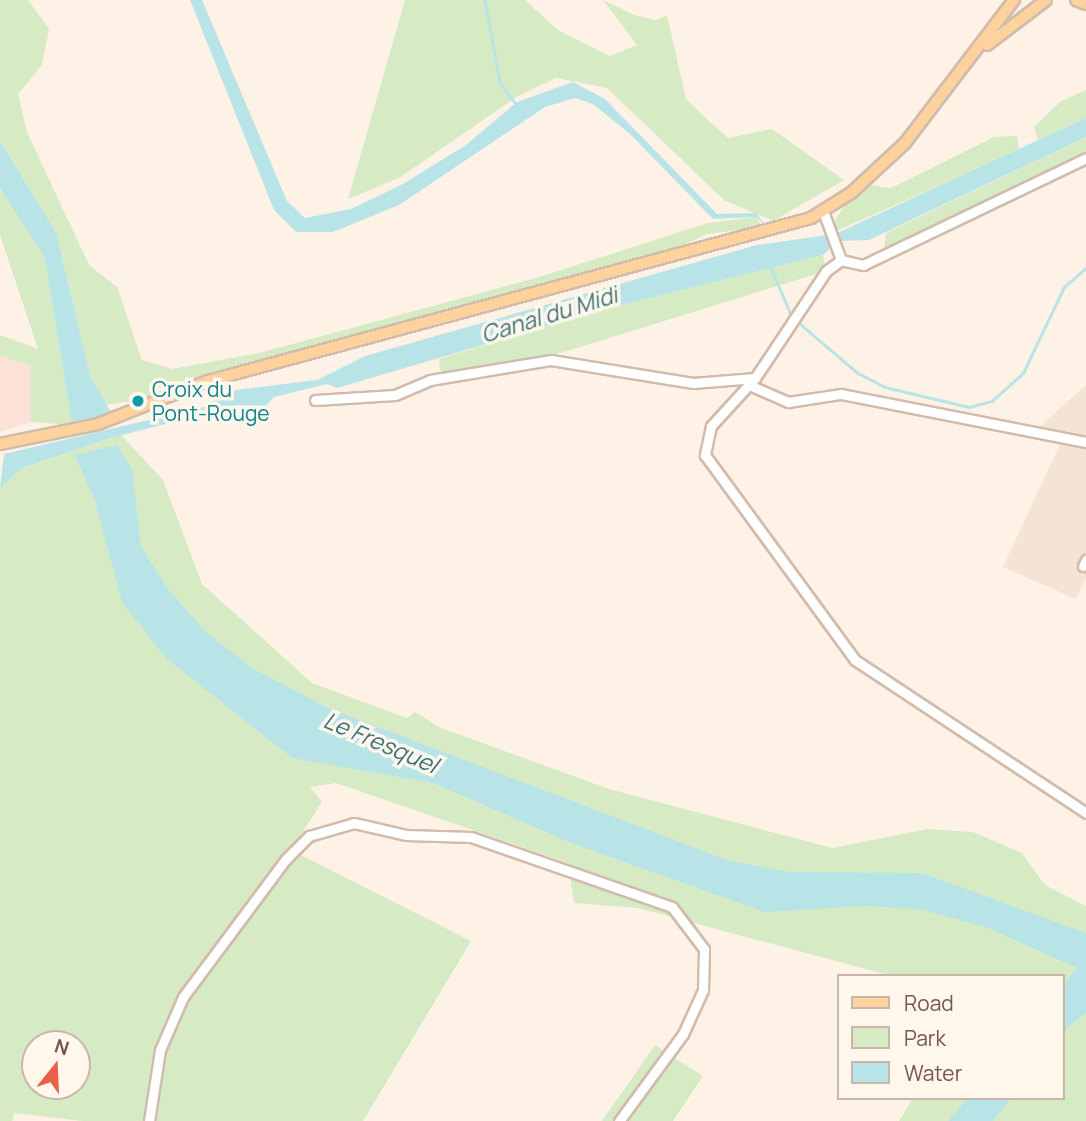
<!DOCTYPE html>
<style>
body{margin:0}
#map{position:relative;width:1086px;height:1121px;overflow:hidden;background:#fdf2e5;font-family:Manrope,sans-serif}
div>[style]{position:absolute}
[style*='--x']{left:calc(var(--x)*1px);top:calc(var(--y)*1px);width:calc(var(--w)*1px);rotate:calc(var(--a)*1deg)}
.residential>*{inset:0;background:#f5e3d3}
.commercial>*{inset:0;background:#fde1d9}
.green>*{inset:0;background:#d6ebc3}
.water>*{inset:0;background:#b9e4e7}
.stream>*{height:2.5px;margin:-1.25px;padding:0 1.25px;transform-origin:1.25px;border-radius:1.25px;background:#b9e4e7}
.roads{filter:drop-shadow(2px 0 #d1bbad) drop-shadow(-2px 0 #d1bbad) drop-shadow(0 2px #d1bbad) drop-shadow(0 -2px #d1bbad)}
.minor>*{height:9px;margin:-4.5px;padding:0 4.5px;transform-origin:4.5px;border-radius:4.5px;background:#fff}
.major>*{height:10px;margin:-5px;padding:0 5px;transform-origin:5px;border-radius:5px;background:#fdd29c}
.dots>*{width:19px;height:19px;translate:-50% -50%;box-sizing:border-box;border:4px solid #fff6ec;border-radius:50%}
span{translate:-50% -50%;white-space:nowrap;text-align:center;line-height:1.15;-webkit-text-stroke:7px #fff6ec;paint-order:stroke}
.culture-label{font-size:21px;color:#0d838f}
.left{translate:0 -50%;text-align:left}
.water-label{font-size:23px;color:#3c767c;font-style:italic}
.legend{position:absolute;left:837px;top:974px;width:228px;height:126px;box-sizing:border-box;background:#fff6ec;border:2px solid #c9b6ab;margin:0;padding:9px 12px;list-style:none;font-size:21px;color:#775649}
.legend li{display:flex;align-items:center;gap:14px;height:35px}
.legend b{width:35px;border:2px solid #c9b6ab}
.north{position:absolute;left:21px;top:1030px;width:70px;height:70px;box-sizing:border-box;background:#fff6ec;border:2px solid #c9b6ab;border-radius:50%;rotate:18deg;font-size:19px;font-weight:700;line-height:28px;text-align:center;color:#775649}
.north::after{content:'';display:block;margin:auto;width:24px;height:32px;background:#ea6047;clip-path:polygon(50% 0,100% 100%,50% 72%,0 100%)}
</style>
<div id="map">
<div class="residential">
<div style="clip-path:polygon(1086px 385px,1086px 577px,1076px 599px,1003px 567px,1062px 440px,1035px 431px)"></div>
</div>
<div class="commercial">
<div style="clip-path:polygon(0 356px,31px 366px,31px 422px,0 432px)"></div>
</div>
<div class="green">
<div style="clip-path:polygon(0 0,28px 0,49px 29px,42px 65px,18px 94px,27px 132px,89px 265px,117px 287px,142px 360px,172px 369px,259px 353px,536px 278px,708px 223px,756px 217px,763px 227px,707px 234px,673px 250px,160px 387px,150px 398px,106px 405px,91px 378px,56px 232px,0 141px)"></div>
<div style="clip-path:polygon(405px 0,525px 0,558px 30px,610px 56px,637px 45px,603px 0,634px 15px,656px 20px,667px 15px,686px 99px,709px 121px,728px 138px,772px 129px,844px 180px,773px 221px,724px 200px,607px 88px,556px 78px,518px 96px,399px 178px,348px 199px)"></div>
<div style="clip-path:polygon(1086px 90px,1086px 118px,1038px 140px,1034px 127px,1061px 101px)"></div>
<div style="clip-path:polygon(1017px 136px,1019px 149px,991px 163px,838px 230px,831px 227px,858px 183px,891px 188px,994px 137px)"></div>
<div style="clip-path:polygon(1086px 137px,1086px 158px,893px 251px,884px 249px,886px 233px)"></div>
<div style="clip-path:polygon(0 188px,45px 257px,72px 425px,31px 422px,31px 366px,0 356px,0 335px,38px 349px,0 235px)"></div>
<div style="clip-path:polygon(823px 255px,826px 271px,564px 352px,449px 377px,440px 370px,439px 359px,598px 311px)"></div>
<div style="clip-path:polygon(evenodd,121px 435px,163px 480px,202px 584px,312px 683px,407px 718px,415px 712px,439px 727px,609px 789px,832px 848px,927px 829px,973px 832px,1022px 853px,1045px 885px,1086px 906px,1086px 1121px,899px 1121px,913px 1098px,1063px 1098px,1063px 976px,892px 976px,638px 908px,574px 903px,568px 863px,336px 783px,310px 787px,322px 802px,291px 850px,471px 941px,363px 1121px,82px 1121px,15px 1113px,12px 1121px,0 1121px,0 488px,22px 468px,121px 435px,35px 1044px,77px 1044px,77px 1086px,35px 1086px,35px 1044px)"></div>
<div style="clip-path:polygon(655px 1045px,703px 1076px,673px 1121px,602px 1121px)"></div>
</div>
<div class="water">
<div style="clip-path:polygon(190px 0,202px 0,287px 201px,305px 218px,351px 209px,403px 184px,466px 145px,517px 102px,573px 82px,605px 99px,717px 214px,756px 213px,766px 226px,756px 217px,713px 219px,630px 134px,593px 104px,575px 98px,545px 107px,399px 205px,333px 232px,296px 232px,274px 210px)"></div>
<div style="clip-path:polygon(1086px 118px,1086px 137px,869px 240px,838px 241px,823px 255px,598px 311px,337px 388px,327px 384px,274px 397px,261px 411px,222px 420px,208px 413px,111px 438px,22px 468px,0 488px,4px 454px,208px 406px,220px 392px,317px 380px,365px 356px,757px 245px,835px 234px)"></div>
<div style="clip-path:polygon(0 141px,56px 232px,91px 378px,112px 414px,72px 425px,45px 258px,0 188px)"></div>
<div style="clip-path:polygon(117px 445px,132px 469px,141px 546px,167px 588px,206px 632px,252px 668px,328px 708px,727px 860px,789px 872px,922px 873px,1086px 933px,1086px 1013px,1063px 1031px,1063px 984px,1077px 968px,988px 928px,923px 910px,869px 906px,765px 912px,571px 843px,433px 783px,292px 758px,166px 658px,122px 602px,95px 501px,75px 455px)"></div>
<div style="clip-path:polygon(968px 1098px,1011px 1098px,993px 1121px,948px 1121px)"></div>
</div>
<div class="stream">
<div style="--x:485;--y:0;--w:83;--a:79.6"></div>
<div style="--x:500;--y:82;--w:29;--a:54"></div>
<div style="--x:770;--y:265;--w:56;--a:67.1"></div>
<div style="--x:792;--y:317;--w:87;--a:40.3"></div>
<div style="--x:858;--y:373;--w:30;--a:27"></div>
<div style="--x:885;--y:387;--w:86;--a:13.4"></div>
<div style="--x:969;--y:407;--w:24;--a:-15"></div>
<div style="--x:992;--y:401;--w:42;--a:-42.1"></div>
<div style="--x:1023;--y:373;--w:95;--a:-64.5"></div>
<div style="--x:1064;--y:287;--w:29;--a:-41"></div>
</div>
<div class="roads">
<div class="minor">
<div style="--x:823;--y:211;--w:52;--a:69.8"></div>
<div style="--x:841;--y:260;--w:23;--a:13"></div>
<div style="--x:863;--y:265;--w:247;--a:-25.6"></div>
<div style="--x:755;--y:378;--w:65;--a:132.5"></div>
<div style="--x:711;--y:426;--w:30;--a:102"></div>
<div style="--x:705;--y:455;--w:254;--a:53.8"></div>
<div style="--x:855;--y:660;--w:277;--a:33.5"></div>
<div style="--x:749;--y:385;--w:43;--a:23.6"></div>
<div style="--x:788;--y:402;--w:54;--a:-8.6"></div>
<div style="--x:841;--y:394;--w:250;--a:11.1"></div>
<div style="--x:315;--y:400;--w:80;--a:-3.6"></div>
<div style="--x:395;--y:395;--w:38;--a:-23"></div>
<div style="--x:430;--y:380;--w:123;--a:-9.4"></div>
<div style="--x:551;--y:360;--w:144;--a:9.2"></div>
<div style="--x:693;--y:383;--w:62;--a:-4.6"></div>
<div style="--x:755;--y:378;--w:128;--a:-56.4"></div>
<div style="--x:826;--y:271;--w:19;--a:-36"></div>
<div style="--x:1083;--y:566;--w:7;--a:-63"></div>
<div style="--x:149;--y:1121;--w:72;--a:-81.2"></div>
<div style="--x:160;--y:1050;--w:58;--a:-66.5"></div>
<div style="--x:183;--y:997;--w:172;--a:-53.3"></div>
<div style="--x:286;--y:859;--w:33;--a:-45"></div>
<div style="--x:309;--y:836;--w:47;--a:-16.1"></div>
<div style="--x:354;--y:823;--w:53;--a:13"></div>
<div style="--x:406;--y:835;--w:65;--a:1.8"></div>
<div style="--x:471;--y:837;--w:213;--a:19.2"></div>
<div style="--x:672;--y:907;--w:53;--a:52.7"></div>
<div style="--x:704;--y:949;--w:41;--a:91.4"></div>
<div style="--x:703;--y:990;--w:48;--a:114.4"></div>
<div style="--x:683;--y:1034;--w:108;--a:126.3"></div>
</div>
<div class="major">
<div style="--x:1076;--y:0;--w:11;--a:22"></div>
<div style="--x:987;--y:45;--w:74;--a:-37.3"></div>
<div style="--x:0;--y:444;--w:100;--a:-11.5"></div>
<div style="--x:98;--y:424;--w:118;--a:-21.4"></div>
<div style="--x:208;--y:381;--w:625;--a:-15.13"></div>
<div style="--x:811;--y:218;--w:47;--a:-32"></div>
<div style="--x:851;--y:193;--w:74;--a:-42.8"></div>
<div style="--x:905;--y:143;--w:180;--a:-52.7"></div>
</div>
</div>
<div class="dots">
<div style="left:138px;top:401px;background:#0f9aa8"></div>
</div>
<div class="culture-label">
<span class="left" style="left:152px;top:401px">Croix du<br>Pont-Rouge</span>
</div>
<div class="water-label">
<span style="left:549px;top:314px;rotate:-17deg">Canal du Midi</span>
<span style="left:381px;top:742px;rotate:23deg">Le Fresquel</span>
</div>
<ul class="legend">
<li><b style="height:9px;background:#fdd29c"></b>Road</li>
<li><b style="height:19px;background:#d6ebc3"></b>Park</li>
<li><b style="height:19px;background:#b9e4e7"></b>Water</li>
</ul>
<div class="north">N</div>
</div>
